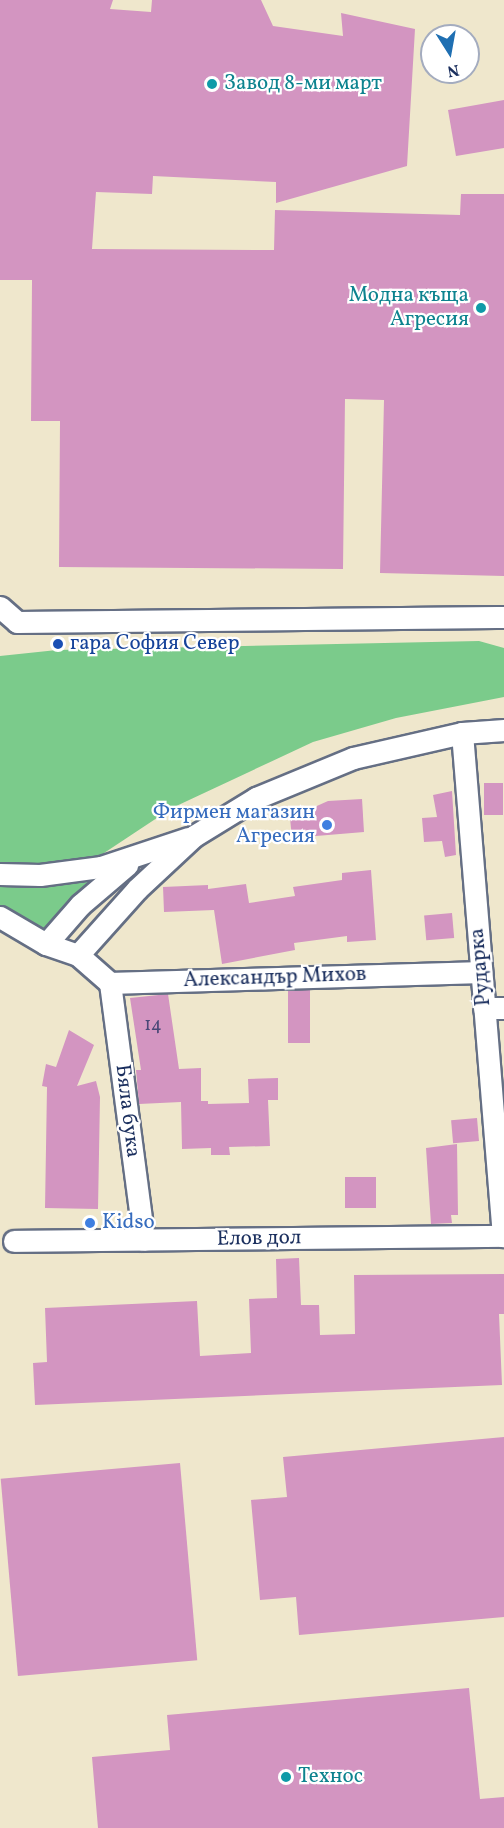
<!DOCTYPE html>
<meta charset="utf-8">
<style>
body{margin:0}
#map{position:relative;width:504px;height:1828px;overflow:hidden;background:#efe7cc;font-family:Vollkorn,serif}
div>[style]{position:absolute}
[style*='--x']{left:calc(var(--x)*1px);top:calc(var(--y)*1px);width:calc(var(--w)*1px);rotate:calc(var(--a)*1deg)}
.green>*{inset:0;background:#7bcb8b}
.building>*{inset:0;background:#d395c1;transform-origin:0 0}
.roads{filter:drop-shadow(2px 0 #656f84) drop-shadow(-2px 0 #656f84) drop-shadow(0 2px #656f84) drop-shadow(0 -2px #656f84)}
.street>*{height:21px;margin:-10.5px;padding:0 10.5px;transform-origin:10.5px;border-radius:10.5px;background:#fff}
.dots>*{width:16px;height:16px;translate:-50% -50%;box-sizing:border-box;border:3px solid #fff;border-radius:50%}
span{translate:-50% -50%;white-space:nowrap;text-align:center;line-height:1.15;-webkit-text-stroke:4.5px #fff;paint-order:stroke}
.number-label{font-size:18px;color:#494877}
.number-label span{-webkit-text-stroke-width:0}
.culture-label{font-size:21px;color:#0d838f}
.left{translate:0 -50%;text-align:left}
.right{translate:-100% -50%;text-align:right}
.transit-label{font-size:21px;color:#164399}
.shop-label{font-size:21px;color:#366cbe}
.street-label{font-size:21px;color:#1b2f5e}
.north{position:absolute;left:420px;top:24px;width:60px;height:60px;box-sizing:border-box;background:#fff;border:2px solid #a4acbf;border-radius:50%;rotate:169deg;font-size:16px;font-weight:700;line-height:24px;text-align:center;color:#1b2f5e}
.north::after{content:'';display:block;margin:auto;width:21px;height:27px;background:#1f6fb2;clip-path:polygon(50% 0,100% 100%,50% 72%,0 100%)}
</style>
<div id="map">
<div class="green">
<div style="clip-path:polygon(479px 641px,504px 648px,504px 697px,396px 718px,313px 742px,172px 808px,92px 861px,46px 868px,0 867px,0 656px,57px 650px)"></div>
<div style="clip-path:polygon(91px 880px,44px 929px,0 907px,0 884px,56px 885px)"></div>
</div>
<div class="building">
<div style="clip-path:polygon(0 0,113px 0,110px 9px,151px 12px,152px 0,261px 0,273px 26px,343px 36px,341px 13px,415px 29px,407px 166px,276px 203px,276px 182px,153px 176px,152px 194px,96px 192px,92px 249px,274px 250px,275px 210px,460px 215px,461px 194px,504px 194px,504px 576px,380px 573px,384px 400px,345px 399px,343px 569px,59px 567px,60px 421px,31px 421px,32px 280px,0 280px)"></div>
<div style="clip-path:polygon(504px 100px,504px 148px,456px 156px,448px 110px)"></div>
<div style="left:484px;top:783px;width:19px;height:32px"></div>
<div style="clip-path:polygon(452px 791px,456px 855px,445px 857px,442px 841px,424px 842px,422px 818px,437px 817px,433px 795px)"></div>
<div style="clip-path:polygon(362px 799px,364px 832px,292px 838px,290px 818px,328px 801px)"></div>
<div style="clip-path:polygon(371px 870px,376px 940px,347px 942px,347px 936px,294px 943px,295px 950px,222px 964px,214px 910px,164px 912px,163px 887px,208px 885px,208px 889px,246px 884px,249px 903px,295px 896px,293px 887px,342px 880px,342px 873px)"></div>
<div style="left:452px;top:913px;width:25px;height:28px;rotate:85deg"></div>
<div style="left:288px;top:990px;width:22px;height:53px"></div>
<div style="clip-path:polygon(168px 994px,179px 1069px,201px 1068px,201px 1101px,208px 1101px,208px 1104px,249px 1103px,248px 1079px,278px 1078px,278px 1100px,268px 1100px,270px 1146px,229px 1147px,230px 1155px,211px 1155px,211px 1148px,182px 1149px,181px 1102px,139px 1104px,136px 1070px,141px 1070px,130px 998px)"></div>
<div style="clip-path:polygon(69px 1030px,94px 1045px,77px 1086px,96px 1081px,100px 1097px,98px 1209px,45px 1208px,47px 1087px,42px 1086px,46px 1064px,56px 1067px)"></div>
<div style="left:477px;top:1118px;width:23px;height:26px;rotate:85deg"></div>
<div style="clip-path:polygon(457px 1144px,458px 1215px,451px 1215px,452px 1223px,431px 1224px,426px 1148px)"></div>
<div style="left:345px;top:1177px;width:31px;height:31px"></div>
<div style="clip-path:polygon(299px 1258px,301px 1305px,319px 1305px,320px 1335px,355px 1334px,354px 1275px,504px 1274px,504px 1314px,499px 1314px,502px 1385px,35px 1405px,33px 1363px,47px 1362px,45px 1308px,197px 1301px,200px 1356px,251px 1353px,249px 1299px,277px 1298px,276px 1259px)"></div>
<div style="clip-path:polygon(504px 1437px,504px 1617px,299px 1635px,296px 1597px,260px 1600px,251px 1500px,287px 1497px,283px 1457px)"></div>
<div style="left:180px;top:1463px;width:198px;height:180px;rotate:85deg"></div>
<div style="clip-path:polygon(469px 1688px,480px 1799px,504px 1797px,504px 1828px,98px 1828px,92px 1757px,170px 1750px,167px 1715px)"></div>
</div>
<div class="roads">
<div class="street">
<div style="--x:0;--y:607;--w:23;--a:41"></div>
<div style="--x:17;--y:622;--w:487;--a:-0.6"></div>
<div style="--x:462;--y:733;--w:505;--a:85.34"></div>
<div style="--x:0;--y:874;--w:40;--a:1.4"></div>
<div style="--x:40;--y:875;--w:62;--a:-7.5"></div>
<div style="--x:101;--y:867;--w:92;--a:-18.4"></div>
<div style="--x:0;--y:917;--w:53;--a:30.4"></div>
<div style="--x:46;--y:944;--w:34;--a:19"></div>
<div style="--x:78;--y:955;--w:43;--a:41.2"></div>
<div style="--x:110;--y:983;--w:371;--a:-1.7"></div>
<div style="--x:46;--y:944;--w:52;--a:-48.9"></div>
<div style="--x:80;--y:905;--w:62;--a:-40.4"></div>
<div style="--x:78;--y:955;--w:89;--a:-48.2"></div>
<div style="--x:137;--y:889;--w:78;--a:-42.9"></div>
<div style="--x:194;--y:836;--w:73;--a:-31.5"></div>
<div style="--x:256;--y:798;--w:105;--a:-22.4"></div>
<div style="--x:353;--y:758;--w:112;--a:-12.9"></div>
<div style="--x:462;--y:733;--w:42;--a:-4.1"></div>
<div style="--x:110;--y:983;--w:259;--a:82.5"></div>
<div style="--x:484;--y:1008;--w:20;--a:0"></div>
<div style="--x:14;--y:1241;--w:490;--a:-0.6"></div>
</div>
</div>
<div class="dots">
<div style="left:212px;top:84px;background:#0f9aa8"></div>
<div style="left:481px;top:308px;background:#0f9aa8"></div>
<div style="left:58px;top:644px;background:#1a4fb4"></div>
<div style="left:327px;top:825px;background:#3f7fe0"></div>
<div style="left:90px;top:1223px;background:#3f7fe0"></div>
<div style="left:286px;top:1777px;background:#0f9aa8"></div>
</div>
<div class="number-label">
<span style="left:153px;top:1026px">14</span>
</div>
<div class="culture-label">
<span class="left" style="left:224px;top:84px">Завод 8-ми март</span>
<span class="right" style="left:469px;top:308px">Модна къща<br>Агресия</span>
<span class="left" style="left:298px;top:1777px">Технос</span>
</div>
<div class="transit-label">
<span class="left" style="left:70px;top:644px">гара София Север</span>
</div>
<div class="shop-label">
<span class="right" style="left:315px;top:825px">Фирмен магазин<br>Агресия</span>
<span class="left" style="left:102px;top:1223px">Kidso</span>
</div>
<div class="street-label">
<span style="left:481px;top:967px;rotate:-95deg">Рударка</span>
<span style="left:275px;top:978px;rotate:-2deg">Александър Михов</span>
<span style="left:127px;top:1111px;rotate:83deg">Бяла бука</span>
<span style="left:259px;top:1239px;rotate:-1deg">Елов дол</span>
</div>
<div class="north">N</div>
</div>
